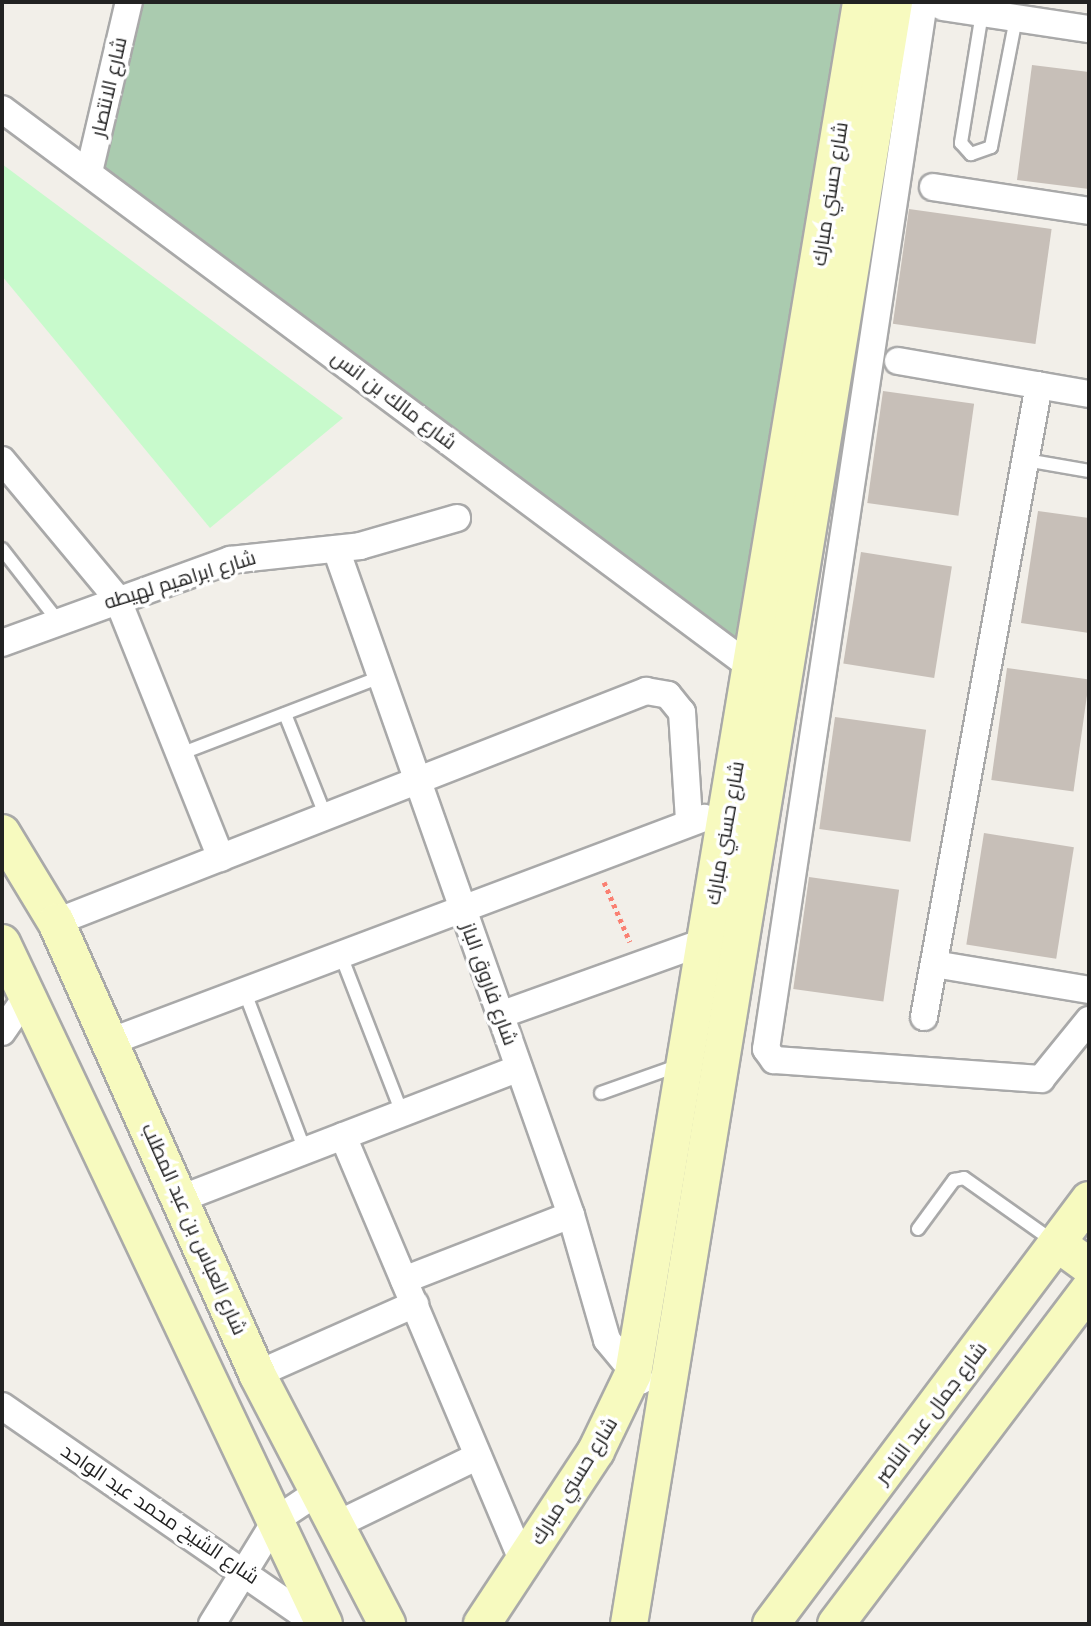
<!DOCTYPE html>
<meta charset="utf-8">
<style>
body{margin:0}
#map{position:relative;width:1091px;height:1626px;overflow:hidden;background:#f2efe9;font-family:"DM Sans",Cairo,sans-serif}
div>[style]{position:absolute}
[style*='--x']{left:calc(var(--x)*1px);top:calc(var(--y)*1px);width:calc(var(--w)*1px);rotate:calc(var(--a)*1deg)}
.cemetery>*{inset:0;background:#aacbaf}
.park>*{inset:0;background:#c8facc}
.building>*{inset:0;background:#c7bfb8;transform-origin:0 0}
.path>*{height:5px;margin-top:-2.5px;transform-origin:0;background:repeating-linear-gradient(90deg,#fa8072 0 4px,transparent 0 8px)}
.roads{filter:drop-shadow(2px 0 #a9a9a9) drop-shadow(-2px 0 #a9a9a9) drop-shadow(0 2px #a9a9a9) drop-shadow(0 -2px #a9a9a9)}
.lane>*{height:12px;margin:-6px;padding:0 6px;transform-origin:6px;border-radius:6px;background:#fff}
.street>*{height:26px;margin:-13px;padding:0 13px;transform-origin:13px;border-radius:13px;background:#fff}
.secondary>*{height:36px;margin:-18px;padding:0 18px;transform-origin:18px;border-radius:18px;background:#f7fabf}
span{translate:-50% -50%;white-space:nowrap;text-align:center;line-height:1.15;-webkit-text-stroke:7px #fff;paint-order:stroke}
.street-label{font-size:20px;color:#222}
.frame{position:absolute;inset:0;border:4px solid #222;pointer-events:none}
</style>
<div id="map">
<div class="cemetery">
<div style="clip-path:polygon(132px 2px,857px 2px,755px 669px,94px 170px)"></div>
</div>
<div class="park">
<div style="clip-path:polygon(2px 164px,343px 418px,210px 528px,2px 276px)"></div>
</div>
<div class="building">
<div style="clip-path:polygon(1032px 65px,1089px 72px,1089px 189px,1017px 180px)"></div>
<div style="left:909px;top:209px;width:144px;height:116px;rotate:8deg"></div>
<div style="left:883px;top:391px;width:92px;height:113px;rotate:8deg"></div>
<div style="clip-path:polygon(1038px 511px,1089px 518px,1089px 633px,1021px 623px)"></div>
<div style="left:861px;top:552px;width:92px;height:113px;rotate:9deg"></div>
<div style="left:1007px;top:668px;width:83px;height:113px;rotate:8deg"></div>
<div style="left:835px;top:717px;width:92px;height:113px;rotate:8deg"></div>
<div style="left:984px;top:833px;width:91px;height:113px;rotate:9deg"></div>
<div style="left:809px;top:877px;width:91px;height:113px;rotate:8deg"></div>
</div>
<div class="path">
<div style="--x:604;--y:882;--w:65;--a:66.6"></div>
</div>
<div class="roads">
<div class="lane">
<div style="--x:982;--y:13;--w:132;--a:99.2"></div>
<div style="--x:961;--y:143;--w:15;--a:48"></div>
<div style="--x:971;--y:154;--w:21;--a:-19"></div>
<div style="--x:991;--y:147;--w:131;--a:-79"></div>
<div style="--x:1026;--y:460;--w:64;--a:9.9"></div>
<div style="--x:2;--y:549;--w:91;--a:52.1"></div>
<div style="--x:285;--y:714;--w:111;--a:68.3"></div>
<div style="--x:180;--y:754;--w:215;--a:-21"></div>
<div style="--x:340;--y:953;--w:172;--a:68.8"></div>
<div style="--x:244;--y:990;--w:172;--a:69.2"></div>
<div style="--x:601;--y:1093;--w:84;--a:-19.5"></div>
<div style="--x:918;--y:1229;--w:61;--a:-53.7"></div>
<div style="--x:954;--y:1180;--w:10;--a:-11"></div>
<div style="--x:964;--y:1178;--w:109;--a:35.3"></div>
</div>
<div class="street">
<div style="--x:924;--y:2;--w:1059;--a:98.58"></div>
<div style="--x:766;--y:1049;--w:14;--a:54"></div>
<div style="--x:774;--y:1060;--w:268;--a:4.1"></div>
<div style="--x:1041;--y:1079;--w:76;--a:-50.9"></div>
<div style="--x:943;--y:7;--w:148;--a:8.6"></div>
<div style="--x:2;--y:109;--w:949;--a:36.69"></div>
<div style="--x:89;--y:172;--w:175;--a:-76.8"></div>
<div style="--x:933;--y:187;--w:158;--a:8.7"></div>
<div style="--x:898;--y:361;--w:194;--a:9.8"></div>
<div style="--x:2;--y:460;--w:180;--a:50.2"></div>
<div style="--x:117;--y:598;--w:280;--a:68.2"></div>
<div style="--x:336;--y:549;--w:706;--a:70.56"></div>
<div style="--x:571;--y:1215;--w:130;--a:73.9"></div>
<div style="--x:607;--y:1340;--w:53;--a:50.3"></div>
<div style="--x:2;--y:643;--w:243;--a:-20"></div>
<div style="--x:230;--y:560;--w:131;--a:-6.1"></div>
<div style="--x:360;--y:546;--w:101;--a:-16.1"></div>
<div style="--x:56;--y:922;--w:634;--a:-21.38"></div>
<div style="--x:646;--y:691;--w:22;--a:10"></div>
<div style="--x:668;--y:695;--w:22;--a:51"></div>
<div style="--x:682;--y:712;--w:107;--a:86.3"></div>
<div style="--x:934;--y:964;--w:157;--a:9.5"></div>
<div style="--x:500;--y:1015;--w:220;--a:-19.7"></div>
<div style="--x:924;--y:1017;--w:642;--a:-79.69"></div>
<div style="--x:2;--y:1032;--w:47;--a:-55.3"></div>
<div style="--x:29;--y:993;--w:10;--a:-156"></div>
<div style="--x:112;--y:1041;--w:633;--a:-20.64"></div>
<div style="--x:343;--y:1136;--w:462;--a:67.1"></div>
<div style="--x:180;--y:1199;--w:363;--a:-21.1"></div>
<div style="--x:404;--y:1280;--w:179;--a:-21.3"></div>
<div style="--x:257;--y:1374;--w:173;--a:-23.9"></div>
<div style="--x:2;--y:1406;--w:383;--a:34.7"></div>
<div style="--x:332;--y:1527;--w:162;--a:-25.9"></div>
<div style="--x:212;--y:1624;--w:122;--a:-58.4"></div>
<div style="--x:276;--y:1520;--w:47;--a:-33.7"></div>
</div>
<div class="secondary">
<div style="--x:2;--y:833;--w:104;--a:58.8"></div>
<div style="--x:56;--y:922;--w:495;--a:66"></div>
<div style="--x:257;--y:1374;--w:282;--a:62.5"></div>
<div style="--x:2;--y:943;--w:753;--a:64.69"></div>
<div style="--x:1057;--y:1243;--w:39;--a:36"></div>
<div style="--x:482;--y:1624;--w:207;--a:-56.6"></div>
<div style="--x:596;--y:1451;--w:85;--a:-64.3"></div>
<div style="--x:633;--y:1374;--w:1391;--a:-80.56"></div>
<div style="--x:629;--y:1624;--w:1644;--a:-80.72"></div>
<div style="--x:771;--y:1624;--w:530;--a:-53.13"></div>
<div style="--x:836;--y:1624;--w:420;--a:-52.9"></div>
</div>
</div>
<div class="street-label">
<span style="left:109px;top:87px;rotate:-77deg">شارع الانتصار</span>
<span style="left:830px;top:194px;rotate:-81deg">شارع حسني مبارك</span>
<span style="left:394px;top:400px;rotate:37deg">شارع مالك بن انس</span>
<span style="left:180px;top:580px;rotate:-17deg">شارع ابراهيم لهيطه</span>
<span style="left:725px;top:833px;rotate:-80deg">شارع حسني مبارك</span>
<span style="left:489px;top:984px;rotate:70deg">شارع فاروق الباز</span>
<span style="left:194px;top:1229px;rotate:66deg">شارع العباس بن عبد المطلب</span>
<span style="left:931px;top:1413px;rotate:-53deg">شارع جمال عبد الناصر</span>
<span style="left:574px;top:1481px;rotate:-58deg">شارع حسني مبارك</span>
<span style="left:160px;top:1514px;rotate:34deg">شارع الشيخ محمد عبد الواحد</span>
</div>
<div class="frame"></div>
</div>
